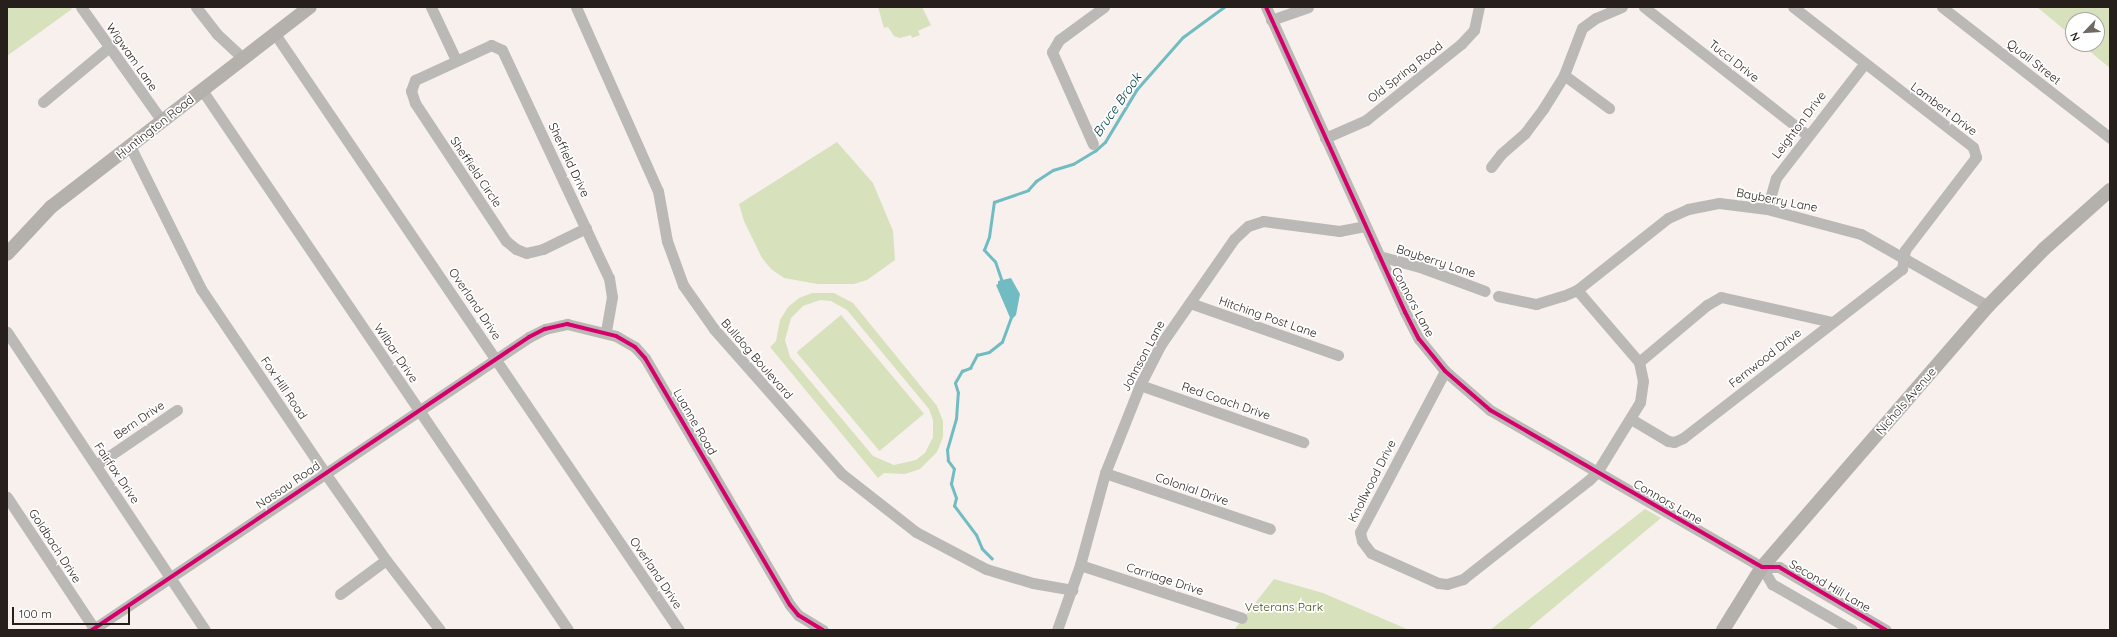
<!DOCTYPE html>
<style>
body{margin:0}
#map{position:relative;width:2117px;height:637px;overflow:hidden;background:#f7f0ec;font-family:Quicksand,sans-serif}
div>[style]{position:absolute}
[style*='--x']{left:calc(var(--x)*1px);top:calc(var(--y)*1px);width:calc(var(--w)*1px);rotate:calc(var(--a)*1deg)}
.green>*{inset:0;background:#d7e2bd;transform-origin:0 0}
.water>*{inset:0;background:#71bcc2}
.stream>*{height:2.5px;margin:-1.25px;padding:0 1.25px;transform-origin:1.25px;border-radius:1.25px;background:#71bcc2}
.minor>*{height:11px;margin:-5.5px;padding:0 5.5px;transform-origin:5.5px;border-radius:5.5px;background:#bbb9b6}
.major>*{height:14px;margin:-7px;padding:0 7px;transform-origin:7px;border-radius:7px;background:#b4b1ad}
.cycleway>*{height:4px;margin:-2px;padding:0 2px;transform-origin:2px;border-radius:2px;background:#d6006c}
span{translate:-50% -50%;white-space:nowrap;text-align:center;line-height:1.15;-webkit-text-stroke:3.5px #fff;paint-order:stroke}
.street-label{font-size:12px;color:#261f1b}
.park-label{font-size:12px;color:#3b5010}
.water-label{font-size:13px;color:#004349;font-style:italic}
.frame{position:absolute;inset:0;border:8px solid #261f1b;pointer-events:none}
.north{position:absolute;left:2065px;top:12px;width:40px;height:40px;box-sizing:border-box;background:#fff;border:1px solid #a8a5a4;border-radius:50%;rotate:245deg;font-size:11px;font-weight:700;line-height:16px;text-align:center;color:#261f1b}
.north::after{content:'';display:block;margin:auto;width:14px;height:18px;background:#6f6864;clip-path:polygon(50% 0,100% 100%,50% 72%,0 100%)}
.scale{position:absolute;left:12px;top:607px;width:118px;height:18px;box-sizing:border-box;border:2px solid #261f1b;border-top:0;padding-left:5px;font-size:12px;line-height:14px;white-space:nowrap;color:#261f1b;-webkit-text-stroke:3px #fff;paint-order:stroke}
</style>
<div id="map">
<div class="green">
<div style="clip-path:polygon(7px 7px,70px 7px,72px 9px,7px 56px)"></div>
<div style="clip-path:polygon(878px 7px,922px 7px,931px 25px,918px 31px,920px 35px,912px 38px,911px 35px,900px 38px,894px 36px,888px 27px,884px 28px)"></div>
<div style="clip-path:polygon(2037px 7px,2110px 7px,2110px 68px,2081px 44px,2097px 44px,2097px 20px,2073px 20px,2073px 37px)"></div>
<div style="clip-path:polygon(837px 142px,873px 183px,893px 231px,895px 260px,867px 280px,854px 284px,818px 284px,784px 278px,771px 269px,762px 258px,744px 221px,739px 204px)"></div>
<div style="clip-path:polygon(evenodd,812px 293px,834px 293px,853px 303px,937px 406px,943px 421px,943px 437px,937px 452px,920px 469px,905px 474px,884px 473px,878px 478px,770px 347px,776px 341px,780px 320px,788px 307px,799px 298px,812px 293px,820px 300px,831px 301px,847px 310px,929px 409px,933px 420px,933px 437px,925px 453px,916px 460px,894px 465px,873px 456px,790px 357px,785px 340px,791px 318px,803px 306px,820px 300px)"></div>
<div style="left:841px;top:315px;width:129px;height:58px;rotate:50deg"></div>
<div style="clip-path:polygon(1645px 509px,1661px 518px,1527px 630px,1490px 630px)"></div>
<div style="clip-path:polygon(1274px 579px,1323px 593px,1409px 630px,1234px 630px)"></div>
</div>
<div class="water">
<div style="clip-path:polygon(1011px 278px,1020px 294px,1016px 315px,1011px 320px,996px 285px,998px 284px,998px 281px)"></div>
</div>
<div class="stream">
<div style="--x:1002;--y:282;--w:21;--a:-109"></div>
<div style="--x:995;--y:262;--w:16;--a:-133"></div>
<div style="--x:984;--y:250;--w:14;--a:-69"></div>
<div style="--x:989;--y:237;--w:35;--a:-82"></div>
<div style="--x:994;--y:202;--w:36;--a:-19"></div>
<div style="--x:1028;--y:190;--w:12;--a:-48"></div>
<div style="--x:1036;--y:181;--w:20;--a:-33"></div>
<div style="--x:1053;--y:170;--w:21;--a:-17"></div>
<div style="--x:1073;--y:164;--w:26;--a:-31"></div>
<div style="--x:1095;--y:151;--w:13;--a:-42"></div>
<div style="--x:1105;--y:142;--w:62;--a:-58.9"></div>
<div style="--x:1137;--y:89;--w:69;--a:-48.5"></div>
<div style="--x:1183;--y:37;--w:51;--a:-36.2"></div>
<div style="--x:992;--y:559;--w:14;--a:-135"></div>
<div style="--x:982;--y:549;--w:15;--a:-113"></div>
<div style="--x:976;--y:535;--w:36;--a:-127"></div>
<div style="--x:954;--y:506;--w:8;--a:-76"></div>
<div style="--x:956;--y:498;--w:15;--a:-110"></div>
<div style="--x:951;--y:484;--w:15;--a:-79"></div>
<div style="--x:954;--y:469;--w:10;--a:-127"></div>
<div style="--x:948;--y:461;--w:11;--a:-95"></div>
<div style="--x:947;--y:450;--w:32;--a:-74"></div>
<div style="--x:956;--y:419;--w:26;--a:-86"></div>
<div style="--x:958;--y:393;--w:10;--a:-107"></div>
<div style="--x:955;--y:383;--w:14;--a:-60"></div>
<div style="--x:962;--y:371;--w:9;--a:-21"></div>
<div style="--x:970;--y:368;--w:15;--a:-62"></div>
<div style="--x:977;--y:355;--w:12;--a:-14"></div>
<div style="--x:989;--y:352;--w:16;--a:-38"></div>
<div style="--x:1002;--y:342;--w:27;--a:-70"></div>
</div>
<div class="minor">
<div style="--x:81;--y:7;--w:140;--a:54.6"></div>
<div style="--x:196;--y:7;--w:34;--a:52"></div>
<div style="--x:217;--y:34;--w:35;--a:43"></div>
<div style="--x:431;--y:7;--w:59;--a:64.7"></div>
<div style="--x:576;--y:7;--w:201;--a:66"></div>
<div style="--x:658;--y:191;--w:51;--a:79.8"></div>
<div style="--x:667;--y:241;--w:47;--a:70"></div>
<div style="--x:683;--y:285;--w:54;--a:54.8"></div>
<div style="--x:714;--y:329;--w:193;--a:48.6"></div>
<div style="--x:842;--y:474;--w:94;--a:38.1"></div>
<div style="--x:916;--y:532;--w:79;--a:27.9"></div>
<div style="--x:986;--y:569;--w:49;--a:16.6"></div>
<div style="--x:1033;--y:583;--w:40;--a:10"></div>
<div style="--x:1266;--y:7;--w:335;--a:65.5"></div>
<div style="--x:1405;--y:312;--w:30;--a:63"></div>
<div style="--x:1419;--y:339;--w:41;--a:50.9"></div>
<div style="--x:1445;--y:371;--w:60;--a:40.9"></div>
<div style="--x:1490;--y:410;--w:304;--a:30"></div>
<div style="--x:1753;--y:562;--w:10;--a:29"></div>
<div style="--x:1762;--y:567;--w:17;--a:0"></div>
<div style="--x:1779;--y:567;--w:124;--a:30.5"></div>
<div style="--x:1644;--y:7;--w:207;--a:38.1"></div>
<div style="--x:1942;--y:7;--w:213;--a:37.9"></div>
<div style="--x:1271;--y:20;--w:39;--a:-19"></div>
<div style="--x:275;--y:34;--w:720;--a:55.87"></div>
<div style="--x:1564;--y:75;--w:56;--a:36.3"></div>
<div style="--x:202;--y:90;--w:652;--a:55.87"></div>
<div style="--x:43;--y:102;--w:86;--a:-39.8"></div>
<div style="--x:1325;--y:138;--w:45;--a:-23.7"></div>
<div style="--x:1366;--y:120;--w:122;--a:-38.7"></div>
<div style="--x:1461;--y:44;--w:19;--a:-47"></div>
<div style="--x:1474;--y:30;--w:24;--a:-78"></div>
<div style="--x:1093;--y:144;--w:101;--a:-114"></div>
<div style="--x:1052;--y:52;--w:14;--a:-60"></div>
<div style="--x:1059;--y:40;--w:56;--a:-36.3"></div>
<div style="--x:130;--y:146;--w:160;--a:63.6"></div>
<div style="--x:201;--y:289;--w:222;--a:56"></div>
<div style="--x:325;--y:473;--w:106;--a:55"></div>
<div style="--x:386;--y:560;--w:88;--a:52.4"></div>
<div style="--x:1491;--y:167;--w:16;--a:-52"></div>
<div style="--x:1501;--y:154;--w:32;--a:-41"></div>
<div style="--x:1525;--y:133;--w:30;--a:-53"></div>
<div style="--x:1543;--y:109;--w:40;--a:-58"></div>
<div style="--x:1564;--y:75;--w:50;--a:-69"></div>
<div style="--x:1582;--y:28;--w:17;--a:-36"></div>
<div style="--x:1596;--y:18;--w:28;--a:-23"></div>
<div style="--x:1767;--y:209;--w:32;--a:-74"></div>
<div style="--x:1776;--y:178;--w:144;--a:-52.3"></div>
<div style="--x:586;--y:228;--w:48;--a:154"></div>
<div style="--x:543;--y:249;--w:17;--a:167"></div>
<div style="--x:526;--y:253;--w:11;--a:-158"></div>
<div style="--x:516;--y:249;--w:13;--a:-141"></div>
<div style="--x:506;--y:241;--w:165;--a:-123.4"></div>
<div style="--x:415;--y:103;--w:13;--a:-108"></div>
<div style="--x:411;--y:91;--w:12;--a:-70"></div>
<div style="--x:415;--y:80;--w:84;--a:-24.7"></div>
<div style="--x:491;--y:45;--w:12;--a:24"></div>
<div style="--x:502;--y:50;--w:252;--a:64.9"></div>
<div style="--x:609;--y:278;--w:19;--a:81"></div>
<div style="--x:612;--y:297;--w:36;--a:100"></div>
<div style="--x:1379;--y:256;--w:42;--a:15"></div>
<div style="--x:1420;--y:267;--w:69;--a:20.3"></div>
<div style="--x:1498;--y:296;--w:39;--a:12"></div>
<div style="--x:1536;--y:304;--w:28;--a:-17"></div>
<div style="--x:1563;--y:296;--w:15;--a:-23"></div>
<div style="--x:1577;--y:290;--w:116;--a:-38.4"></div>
<div style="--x:1668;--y:218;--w:22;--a:-24"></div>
<div style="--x:1688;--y:209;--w:32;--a:-11"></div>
<div style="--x:1719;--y:203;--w:48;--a:7.1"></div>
<div style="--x:1767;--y:209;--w:97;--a:14.9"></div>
<div style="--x:1861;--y:234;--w:146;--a:29.6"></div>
<div style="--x:1190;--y:303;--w:157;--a:19.4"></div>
<div style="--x:7;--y:332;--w:358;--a:56.4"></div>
<div style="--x:1639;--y:362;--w:89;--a:-40"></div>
<div style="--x:1707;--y:305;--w:16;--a:-30"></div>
<div style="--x:1721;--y:297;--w:114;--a:12.7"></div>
<div style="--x:1445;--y:371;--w:182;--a:117.8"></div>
<div style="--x:1360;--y:532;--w:9;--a:77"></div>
<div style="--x:1362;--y:541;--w:15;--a:53"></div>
<div style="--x:1371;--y:553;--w:73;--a:24.1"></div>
<div style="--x:1438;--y:583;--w:9;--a:6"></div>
<div style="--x:1447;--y:584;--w:17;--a:-17"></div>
<div style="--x:1463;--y:579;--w:160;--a:-38.2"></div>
<div style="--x:1589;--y:480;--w:11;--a:-45"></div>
<div style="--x:1597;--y:472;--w:82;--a:-58.4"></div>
<div style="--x:1640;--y:402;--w:21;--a:-82"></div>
<div style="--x:1643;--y:381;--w:19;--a:-102"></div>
<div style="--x:1639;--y:362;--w:95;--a:-130.7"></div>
<div style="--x:1140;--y:385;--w:173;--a:19.3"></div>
<div style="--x:1631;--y:419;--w:43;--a:30.7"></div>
<div style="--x:1668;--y:441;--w:6;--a:9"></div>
<div style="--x:1674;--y:442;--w:10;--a:-24"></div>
<div style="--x:1683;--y:438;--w:277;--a:-37.7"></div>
<div style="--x:1902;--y:269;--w:19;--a:-81"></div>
<div style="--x:1905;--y:250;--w:117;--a:-52.6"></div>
<div style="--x:1976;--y:157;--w:10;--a:-107"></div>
<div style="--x:1973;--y:147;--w:228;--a:-142.1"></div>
<div style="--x:96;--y:465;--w:98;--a:-34.2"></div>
<div style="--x:1105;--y:473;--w:174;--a:18.7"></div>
<div style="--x:7;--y:497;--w:159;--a:56.5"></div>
<div style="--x:1080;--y:565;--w:170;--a:18.1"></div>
<div style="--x:1762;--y:567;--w:20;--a:60"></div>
<div style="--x:1772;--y:584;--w:92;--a:29.9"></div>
<div style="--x:340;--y:594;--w:57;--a:-36.5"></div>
<div style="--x:92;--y:630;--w:526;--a:-33.84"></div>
<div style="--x:529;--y:337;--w:18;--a:-27"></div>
<div style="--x:545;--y:329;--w:23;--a:-13"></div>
<div style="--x:567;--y:324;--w:50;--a:13.8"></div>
<div style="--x:616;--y:336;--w:22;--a:30"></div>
<div style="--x:635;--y:347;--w:15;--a:48"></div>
<div style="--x:645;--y:358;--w:286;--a:59.6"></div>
<div style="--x:790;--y:605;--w:13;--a:51"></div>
<div style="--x:798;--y:615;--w:29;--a:31"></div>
<div style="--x:1057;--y:630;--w:69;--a:-70.5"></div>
<div style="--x:1080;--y:565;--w:95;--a:-74.8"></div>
<div style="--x:1105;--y:473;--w:95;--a:-68.3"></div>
<div style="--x:1140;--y:385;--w:46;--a:-62.9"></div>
<div style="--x:1161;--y:344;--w:128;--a:-55.2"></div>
<div style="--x:1234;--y:239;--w:19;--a:-43"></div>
<div style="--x:1248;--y:226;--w:16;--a:-18"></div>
<div style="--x:1263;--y:221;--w:77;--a:7.5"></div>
<div style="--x:1339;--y:231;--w:26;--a:-11"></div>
</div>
<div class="major">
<div style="--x:7;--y:254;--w:64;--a:-46.9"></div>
<div style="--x:51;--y:207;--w:327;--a:-37.7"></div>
<div style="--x:1723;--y:630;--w:74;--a:-58.2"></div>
<div style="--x:1762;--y:567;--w:345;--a:-49.1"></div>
<div style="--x:1988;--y:306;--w:80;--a:-45.5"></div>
<div style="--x:2044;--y:249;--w:89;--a:-41.8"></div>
</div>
<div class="cycleway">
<div style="--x:1266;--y:7;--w:335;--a:65.5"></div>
<div style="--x:1405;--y:312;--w:30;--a:63"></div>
<div style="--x:1419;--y:339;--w:41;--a:50.9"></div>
<div style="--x:1445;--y:371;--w:60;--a:40.9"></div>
<div style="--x:1490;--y:410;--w:304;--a:30"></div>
<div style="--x:1753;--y:562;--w:10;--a:29"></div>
<div style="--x:1762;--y:567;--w:17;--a:0"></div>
<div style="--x:1779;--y:567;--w:124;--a:30.5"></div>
<div style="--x:92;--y:630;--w:526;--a:-33.84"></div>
<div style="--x:529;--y:337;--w:18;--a:-27"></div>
<div style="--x:545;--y:329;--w:23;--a:-13"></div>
<div style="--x:567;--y:324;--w:50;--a:13.8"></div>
<div style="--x:616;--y:336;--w:22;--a:30"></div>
<div style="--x:635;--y:347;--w:15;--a:48"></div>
<div style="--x:645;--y:358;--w:286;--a:59.6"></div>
<div style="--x:790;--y:605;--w:13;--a:51"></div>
<div style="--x:798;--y:615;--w:29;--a:31"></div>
</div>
<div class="street-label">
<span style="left:132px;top:57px;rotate:55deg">Wigwam Lane</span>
<span style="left:1734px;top:61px;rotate:38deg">Tucci Drive</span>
<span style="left:2034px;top:62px;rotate:38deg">Quail Street</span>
<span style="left:1405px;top:72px;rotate:-38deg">Old Spring Road</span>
<span style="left:1944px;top:109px;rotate:37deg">Lambert Drive</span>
<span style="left:1799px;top:125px;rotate:-53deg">Leighton Drive</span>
<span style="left:155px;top:127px;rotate:-38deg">Huntington Road</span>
<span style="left:569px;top:160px;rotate:65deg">Sheffield Drive</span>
<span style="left:476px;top:172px;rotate:56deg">Sheffield Circle</span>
<span style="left:1777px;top:200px;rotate:11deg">Bayberry Lane</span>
<span style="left:1436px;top:261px;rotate:18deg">Bayberry Lane</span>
<span style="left:1413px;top:302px;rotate:62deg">Connors Lane</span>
<span style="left:475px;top:304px;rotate:56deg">Overland Drive</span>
<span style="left:1268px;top:317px;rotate:19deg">Hitching Post Lane</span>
<span style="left:396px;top:353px;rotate:56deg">Wilbar Drive</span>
<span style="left:1143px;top:356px;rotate:-62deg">Johnson Lane</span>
<span style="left:1765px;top:358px;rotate:-38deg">Fernwood Drive</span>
<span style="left:757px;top:359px;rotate:49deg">Bulldog Boulevard</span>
<span style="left:284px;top:388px;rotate:56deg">Fox Hill Road</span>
<span style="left:1226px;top:401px;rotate:19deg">Red Coach Drive</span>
<span style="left:1906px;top:401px;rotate:-49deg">Nichols Avenue</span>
<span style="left:139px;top:420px;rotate:-34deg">Bern Drive</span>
<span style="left:695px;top:422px;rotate:60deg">Luanne Road</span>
<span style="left:117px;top:473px;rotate:56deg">Fairfax Drive</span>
<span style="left:1372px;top:481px;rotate:-63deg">Knollwood Drive</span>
<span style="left:288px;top:485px;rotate:-34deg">Nassau Road</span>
<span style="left:1192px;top:489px;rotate:19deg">Colonial Drive</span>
<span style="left:1668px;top:502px;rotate:30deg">Connors Lane</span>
<span style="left:55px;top:546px;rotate:57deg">Goldbach Drive</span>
<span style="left:656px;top:573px;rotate:56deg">Overland Drive</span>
<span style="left:1165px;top:579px;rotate:18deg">Carriage Drive</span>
<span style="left:1830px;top:586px;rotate:30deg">Second Hill Lane</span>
</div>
<div class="park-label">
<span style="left:1284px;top:607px">Veterans Park</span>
</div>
<div class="water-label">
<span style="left:1117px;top:105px;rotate:-55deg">Bruce Brook</span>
</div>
<div class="frame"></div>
<div class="north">N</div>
<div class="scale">100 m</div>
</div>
